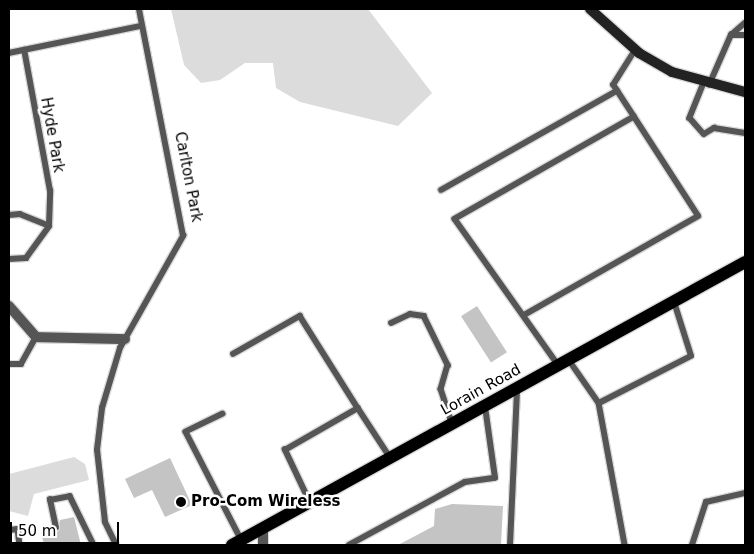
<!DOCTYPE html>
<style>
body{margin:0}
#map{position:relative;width:754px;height:554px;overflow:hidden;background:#fff;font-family:"DejaVu Sans",sans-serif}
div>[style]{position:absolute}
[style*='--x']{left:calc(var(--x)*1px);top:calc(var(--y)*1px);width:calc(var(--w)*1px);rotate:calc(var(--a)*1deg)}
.green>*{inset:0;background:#dcdcdc}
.building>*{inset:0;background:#c4c4c4;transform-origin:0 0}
.roads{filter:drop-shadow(1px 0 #dbdbdb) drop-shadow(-1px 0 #dbdbdb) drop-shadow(0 1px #dbdbdb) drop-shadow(0 -1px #dbdbdb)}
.service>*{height:5.5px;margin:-2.75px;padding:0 2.75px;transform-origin:2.75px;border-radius:2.75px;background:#555}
.minor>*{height:10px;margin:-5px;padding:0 5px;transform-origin:5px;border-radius:5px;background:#555}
.secondary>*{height:10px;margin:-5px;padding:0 5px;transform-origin:5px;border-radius:5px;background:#222}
.primary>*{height:12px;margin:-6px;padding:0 6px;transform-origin:6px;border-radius:6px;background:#000}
.dots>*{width:14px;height:14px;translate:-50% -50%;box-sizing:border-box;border:2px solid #fff;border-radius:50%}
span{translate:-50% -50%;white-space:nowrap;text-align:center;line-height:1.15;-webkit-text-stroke:5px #fff;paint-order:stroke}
.street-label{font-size:15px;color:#000}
.poi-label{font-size:15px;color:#000;font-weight:700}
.left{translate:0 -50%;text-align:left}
.frame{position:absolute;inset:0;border:10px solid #000;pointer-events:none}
.scale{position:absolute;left:10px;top:522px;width:109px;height:22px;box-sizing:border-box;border:2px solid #000;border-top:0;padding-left:6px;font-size:15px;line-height:18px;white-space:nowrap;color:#000;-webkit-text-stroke:4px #fff;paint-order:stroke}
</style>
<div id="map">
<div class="green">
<div style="clip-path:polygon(171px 9px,368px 9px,432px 93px,398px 126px,300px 102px,276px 88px,273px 63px,245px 63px,220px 80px,201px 83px,184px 65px)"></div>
<div style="clip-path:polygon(74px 457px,85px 464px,89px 480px,34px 494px,28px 516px,9px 511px,9px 474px)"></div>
</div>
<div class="building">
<div style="left:477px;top:306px;width:55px;height:19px;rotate:57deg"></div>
<div style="clip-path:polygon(170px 458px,192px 505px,165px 517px,152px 490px,134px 498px,125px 479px)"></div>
<div style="clip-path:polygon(452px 504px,503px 506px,501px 545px,398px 545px,434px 526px,435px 509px)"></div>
<div style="clip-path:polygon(74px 517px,81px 545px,44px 545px,41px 532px,57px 532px,60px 520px)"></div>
</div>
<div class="roads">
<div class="service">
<div style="--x:731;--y:35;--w:14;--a:0"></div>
<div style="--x:9;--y:53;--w:134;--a:-11.6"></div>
<div style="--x:704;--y:83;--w:38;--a:112"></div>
<div style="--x:690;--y:118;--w:21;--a:49"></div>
<div style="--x:704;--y:134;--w:12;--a:-31"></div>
<div style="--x:714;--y:128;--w:31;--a:9"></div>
<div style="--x:709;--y:85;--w:55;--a:-66.3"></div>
<div style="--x:731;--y:35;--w:18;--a:-41"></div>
<div style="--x:634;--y:117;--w:38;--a:-123"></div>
<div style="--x:613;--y:85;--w:41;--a:-57.8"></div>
<div style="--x:441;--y:190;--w:202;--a:-29.4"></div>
<div style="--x:9;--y:215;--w:11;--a:-5"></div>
<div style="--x:20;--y:214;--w:31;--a:22"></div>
<div style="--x:9;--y:259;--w:17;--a:-3"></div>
<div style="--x:26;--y:258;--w:39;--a:-54"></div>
<div style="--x:49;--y:226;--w:35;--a:-88"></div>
<div style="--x:50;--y:191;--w:143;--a:-100.4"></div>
<div style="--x:524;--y:315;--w:200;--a:-29.6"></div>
<div style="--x:698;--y:216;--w:118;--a:-122.9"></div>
<div style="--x:634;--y:117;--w:206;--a:150.3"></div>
<div style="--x:455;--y:219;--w:180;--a:54.7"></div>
<div style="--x:391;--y:323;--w:21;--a:-25"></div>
<div style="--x:410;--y:314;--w:14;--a:8"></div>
<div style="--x:424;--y:316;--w:55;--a:63.9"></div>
<div style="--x:448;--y:365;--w:25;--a:106"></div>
<div style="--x:441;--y:389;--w:36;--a:72"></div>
<div style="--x:233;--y:354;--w:77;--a:-29.6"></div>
<div style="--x:300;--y:316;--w:109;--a:57.8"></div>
<div style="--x:569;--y:360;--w:52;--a:55.1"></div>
<div style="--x:599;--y:403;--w:103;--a:-27.1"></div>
<div style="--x:691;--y:356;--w:57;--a:-107.5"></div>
<div style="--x:9;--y:364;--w:12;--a:0"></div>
<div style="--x:21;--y:364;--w:31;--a:-61"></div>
<div style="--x:599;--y:403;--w:144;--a:79.6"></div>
<div style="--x:223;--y:414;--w:41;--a:154.1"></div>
<div style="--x:186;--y:432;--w:123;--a:62.8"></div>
<div style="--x:310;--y:503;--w:59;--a:-115.3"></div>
<div style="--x:285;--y:450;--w:84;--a:-29.9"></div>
<div style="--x:358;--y:408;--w:59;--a:56.9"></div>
<div style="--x:56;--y:528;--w:29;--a:-102"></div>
<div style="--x:50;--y:500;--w:20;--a:-11"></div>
<div style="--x:70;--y:496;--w:55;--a:63.9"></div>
<div style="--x:9;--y:530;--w:9;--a:-6"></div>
<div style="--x:18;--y:529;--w:16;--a:83"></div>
<div style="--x:116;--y:545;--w:25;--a:-116"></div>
<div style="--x:105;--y:522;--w:72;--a:-96.3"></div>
<div style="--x:97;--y:450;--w:42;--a:-83.2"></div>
<div style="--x:102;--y:408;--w:63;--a:-73.3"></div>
<div style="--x:120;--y:348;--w:129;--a:-60.6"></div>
<div style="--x:183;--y:236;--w:231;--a:-101"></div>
<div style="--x:349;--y:545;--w:132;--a:-28.5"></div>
<div style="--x:465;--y:482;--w:30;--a:-8"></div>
<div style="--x:495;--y:478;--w:72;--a:-98"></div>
<div style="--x:510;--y:545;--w:156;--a:-87.4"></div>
<div style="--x:692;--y:545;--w:45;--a:-72"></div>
<div style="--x:706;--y:502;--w:39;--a:-13"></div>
</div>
<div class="minor">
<div style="--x:9;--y:306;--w:41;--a:48.9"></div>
<div style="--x:36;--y:337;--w:89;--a:1.3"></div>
<div style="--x:263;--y:545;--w:15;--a:-90"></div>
</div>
<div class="secondary">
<div style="--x:590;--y:9;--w:66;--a:41.9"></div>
<div style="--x:639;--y:53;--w:38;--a:30"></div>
<div style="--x:672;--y:72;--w:76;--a:15.3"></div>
</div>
<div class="primary">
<div style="--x:232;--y:545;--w:586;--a:-28.88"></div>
</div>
</div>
<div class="dots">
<div style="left:181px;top:502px;background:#000"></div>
</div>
<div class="street-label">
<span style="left:52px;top:135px;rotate:80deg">Hyde Park</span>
<span style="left:188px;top:177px;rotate:79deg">Carlton Park</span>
<span style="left:481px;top:390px;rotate:-29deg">Lorain Road</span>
</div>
<div class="poi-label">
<span class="left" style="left:191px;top:502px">Pro-Com Wireless</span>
</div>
<div class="frame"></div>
<div class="scale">50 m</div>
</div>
